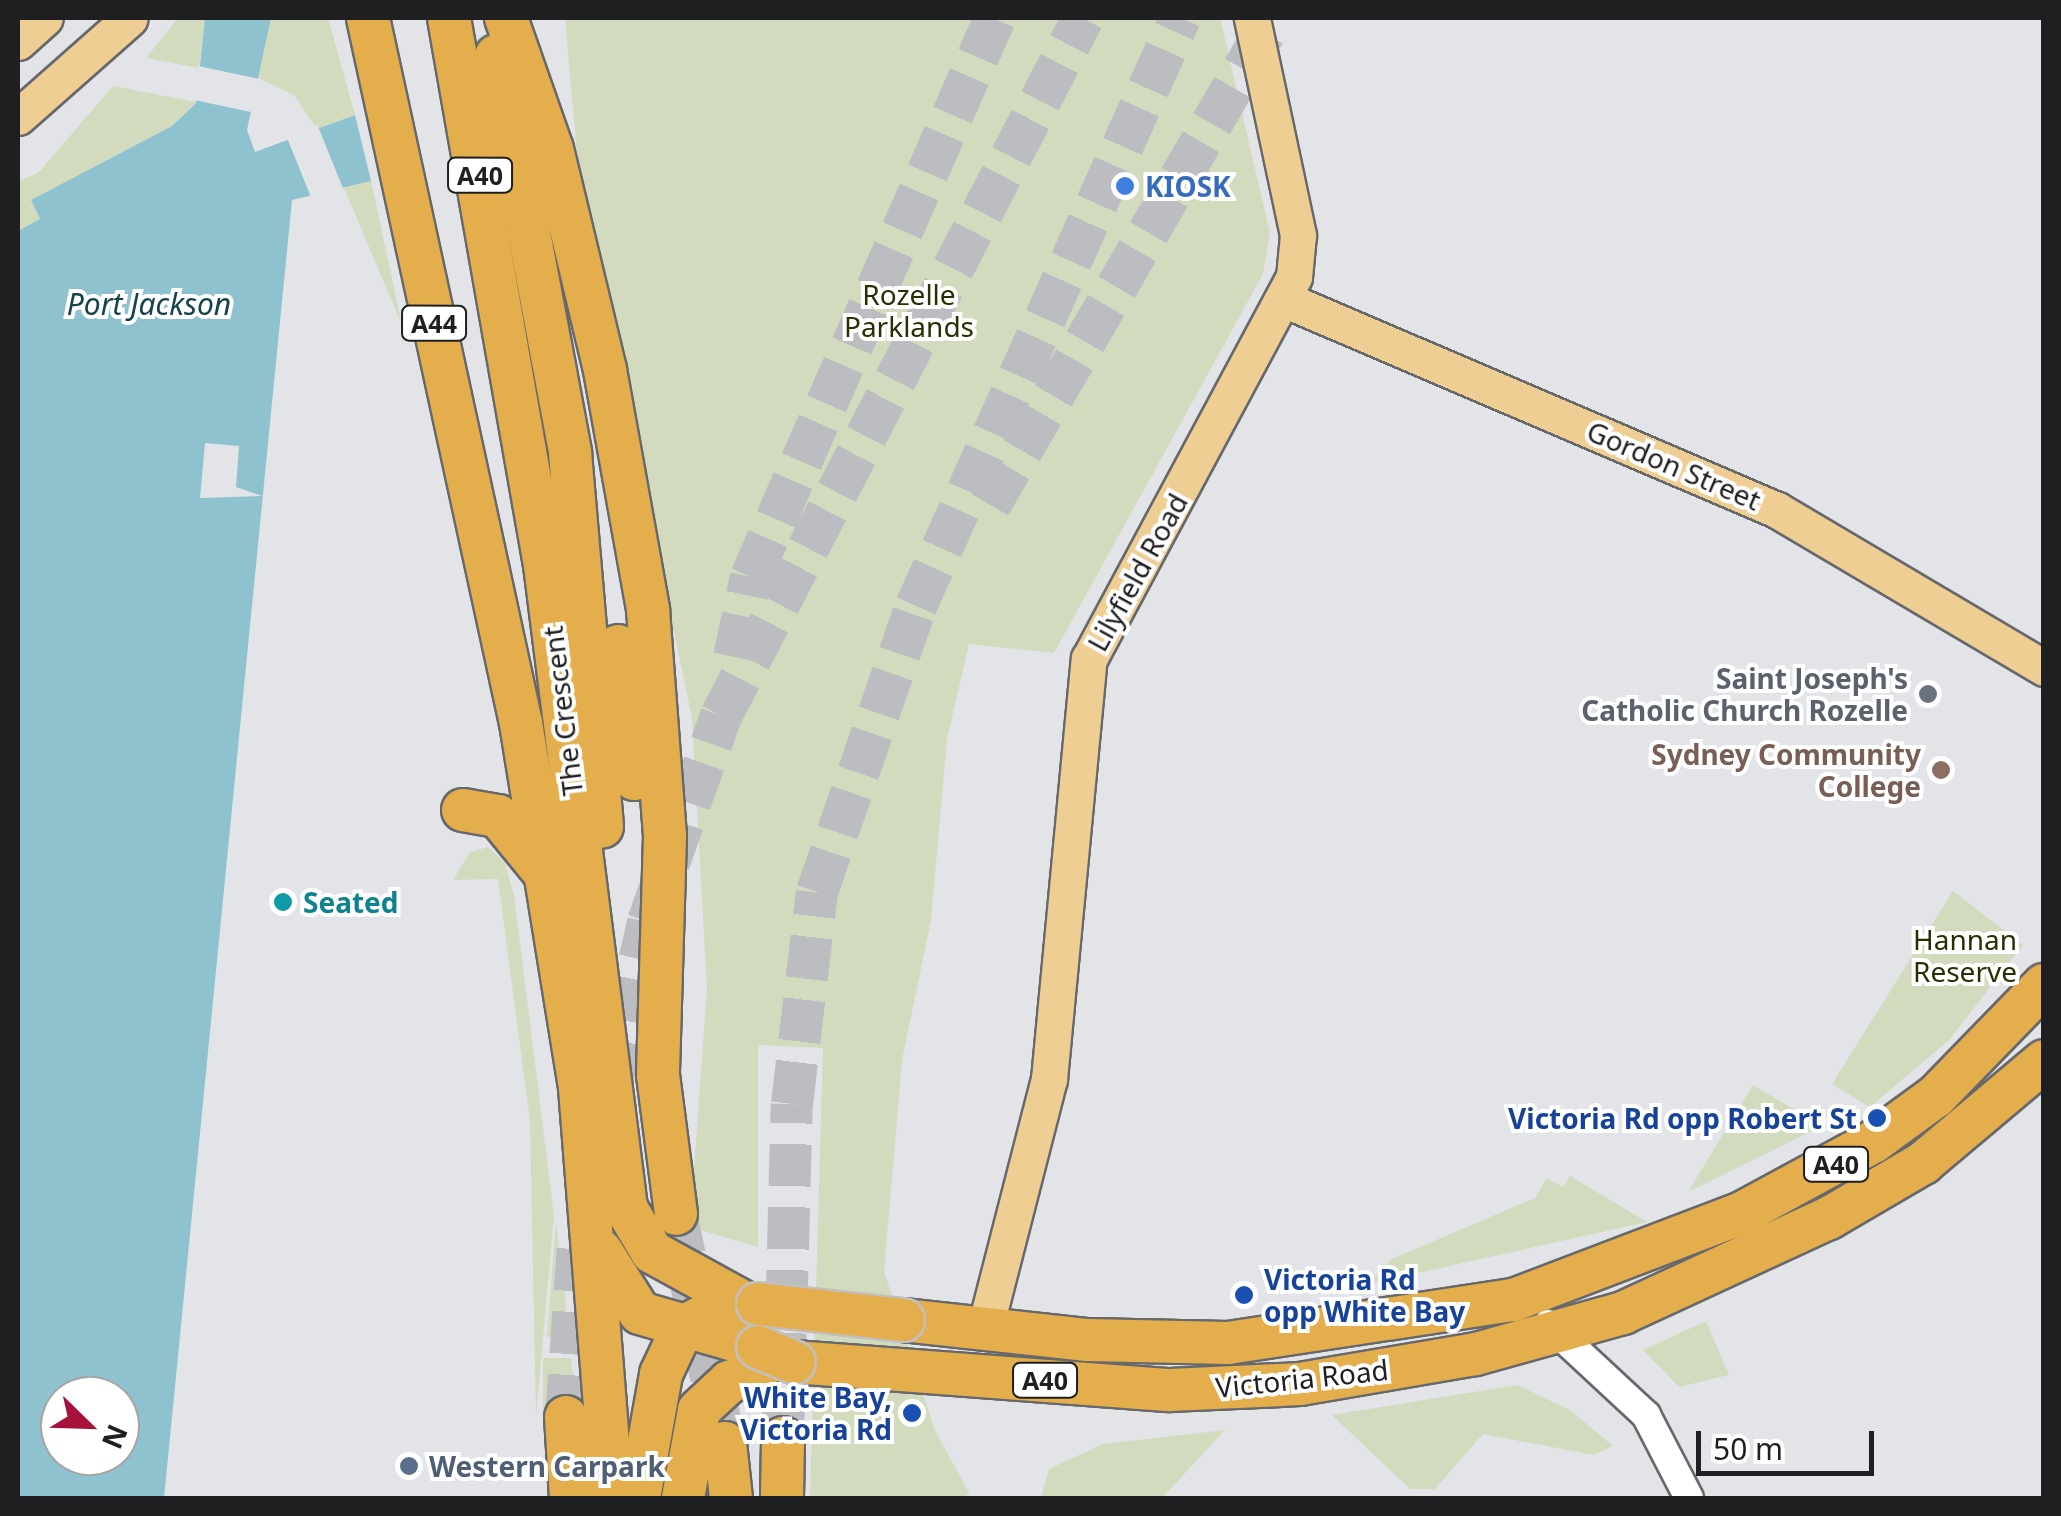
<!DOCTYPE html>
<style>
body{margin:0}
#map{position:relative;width:2061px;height:1516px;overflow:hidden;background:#e3e4e8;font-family:"Noto Sans",sans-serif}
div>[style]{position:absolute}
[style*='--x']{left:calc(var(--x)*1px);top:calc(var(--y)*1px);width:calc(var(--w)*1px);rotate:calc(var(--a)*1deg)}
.green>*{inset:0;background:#d2dbbe}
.water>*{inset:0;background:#8ec2ce}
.pier>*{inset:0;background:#e3e4e8;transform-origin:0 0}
.highway-tunnel>*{height:42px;margin-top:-21px;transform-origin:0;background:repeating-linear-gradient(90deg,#bcbdc0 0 42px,transparent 0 63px)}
.roads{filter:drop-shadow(2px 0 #67686b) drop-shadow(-2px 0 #67686b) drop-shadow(0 2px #67686b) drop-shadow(0 -2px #67686b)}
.minor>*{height:28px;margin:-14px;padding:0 14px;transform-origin:14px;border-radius:14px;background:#fff}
.major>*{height:35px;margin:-17.5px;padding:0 17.5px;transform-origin:17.5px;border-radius:17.5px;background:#efce94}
.highway>*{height:42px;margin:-21px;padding:0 21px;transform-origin:21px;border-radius:21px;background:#e5ae4d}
.bridges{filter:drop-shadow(2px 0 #c0c0c1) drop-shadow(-2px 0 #c0c0c1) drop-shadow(0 2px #c0c0c1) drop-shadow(0 -2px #c0c0c1)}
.highway-bridge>*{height:42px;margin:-21px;padding:0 21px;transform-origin:21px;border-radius:21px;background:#e5ae4d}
.dots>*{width:28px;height:28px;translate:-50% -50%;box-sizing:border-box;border:5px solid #fff;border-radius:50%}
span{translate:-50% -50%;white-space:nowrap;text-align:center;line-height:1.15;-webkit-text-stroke:8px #fff;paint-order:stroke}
.shield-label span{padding:2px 8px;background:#fff;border:2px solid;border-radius:8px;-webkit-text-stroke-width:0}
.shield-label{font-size:25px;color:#1f1f21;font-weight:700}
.shop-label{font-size:28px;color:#366cbe;font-weight:700}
.left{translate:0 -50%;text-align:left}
.park-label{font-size:28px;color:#263001}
.street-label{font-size:28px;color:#1f1f21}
.worship-label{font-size:28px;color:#5b616d;font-weight:700}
.right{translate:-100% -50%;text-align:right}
.education-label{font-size:28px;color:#785e54;font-weight:700}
.culture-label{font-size:28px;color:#0d838f;font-weight:700}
.transit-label{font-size:28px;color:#164399;font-weight:700}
.service-label{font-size:28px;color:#4e5e75;font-weight:700}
.water-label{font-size:30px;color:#14434c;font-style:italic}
.frame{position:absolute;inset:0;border:20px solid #1f1f21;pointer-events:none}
.north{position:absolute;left:40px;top:1376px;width:100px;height:100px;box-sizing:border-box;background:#fff;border:2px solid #a5a5a6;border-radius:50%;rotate:113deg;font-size:28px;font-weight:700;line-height:40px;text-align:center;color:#1f1f21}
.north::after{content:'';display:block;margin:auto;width:35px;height:45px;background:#a8113b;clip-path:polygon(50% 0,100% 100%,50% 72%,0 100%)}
.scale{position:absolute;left:1696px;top:1431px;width:178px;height:45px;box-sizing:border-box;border:5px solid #1f1f21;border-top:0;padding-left:12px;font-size:30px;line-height:35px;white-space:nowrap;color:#1f1f21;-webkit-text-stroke:8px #fff;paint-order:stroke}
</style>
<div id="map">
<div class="green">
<div style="clip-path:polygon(178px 18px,205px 18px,199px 68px,146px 58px)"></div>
<div style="clip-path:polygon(271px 18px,328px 18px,355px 115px,317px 129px,294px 95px,258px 78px)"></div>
<div style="clip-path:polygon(565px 18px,1220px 18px,1270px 233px,1263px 274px,1054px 653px,969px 644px,947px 739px,931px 920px,902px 1060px,884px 1271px,935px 1431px,970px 1494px,961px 1498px,810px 1498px,823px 1048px,758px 1045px,758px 1247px,690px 1227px,707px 989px,692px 718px,579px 176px)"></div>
<div style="clip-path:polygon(113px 86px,196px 102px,172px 126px,31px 200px,40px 219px,18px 231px,18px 181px,38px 173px)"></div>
<div style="clip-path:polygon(371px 181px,402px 325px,344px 188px)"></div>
<div style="clip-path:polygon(488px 847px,505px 863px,514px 895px,554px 1216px,536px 1416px,530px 1121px,498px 879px,453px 880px,470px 852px)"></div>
<div style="clip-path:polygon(1953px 891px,2023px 945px,1949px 1040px,1870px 1107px,1832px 1084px)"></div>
<div style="clip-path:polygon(1753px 1085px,1822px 1126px,1688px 1192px)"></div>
<div style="clip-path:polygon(1570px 1176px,1647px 1222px,1368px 1284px,1392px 1259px,1535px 1198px,1547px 1178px,1563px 1187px)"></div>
<div style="clip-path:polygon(556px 1220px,569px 1336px,547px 1337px)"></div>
<div style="clip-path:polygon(1706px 1321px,1729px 1375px,1679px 1387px,1643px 1350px)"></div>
<div style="clip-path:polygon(543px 1358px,571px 1358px,578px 1418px,543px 1418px)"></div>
<div style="clip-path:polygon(1517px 1385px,1570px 1410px,1613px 1446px,1594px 1455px,1483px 1434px,1435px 1489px,1410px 1489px,1332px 1415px)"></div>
<div style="clip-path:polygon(1225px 1430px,1162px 1498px,1041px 1498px,1049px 1469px,1103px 1444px)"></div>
</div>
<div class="water">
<div style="clip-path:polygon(evenodd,205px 18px,271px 18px,247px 130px,255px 152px,355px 115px,371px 181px,292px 200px,164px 1498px,18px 1498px,18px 231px,40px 219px,31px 200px,172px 126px,196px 103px,205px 18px,60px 1396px,120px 1396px,120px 1456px,60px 1456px,60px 1396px)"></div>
</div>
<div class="pier">
<div style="left:198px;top:66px;width:66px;height:34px;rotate:12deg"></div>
<div style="left:317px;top:124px;width:74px;height:33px;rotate:68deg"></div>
<div style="clip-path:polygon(205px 443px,239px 446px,236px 487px,262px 496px,200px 498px)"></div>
</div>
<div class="highway-tunnel">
<div style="--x:990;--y:505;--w:563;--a:-59.84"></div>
<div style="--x:734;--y:657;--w:82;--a:-78"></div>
<div style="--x:751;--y:577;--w:610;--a:-66.42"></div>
<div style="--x:612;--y:1082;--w:164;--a:-77.3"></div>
<div style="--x:648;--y:922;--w:219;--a:-70.5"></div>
<div style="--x:721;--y:716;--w:786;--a:-62.59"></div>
<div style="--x:676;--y:1214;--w:234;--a:77.9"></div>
<div style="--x:566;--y:1417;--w:187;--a:-86"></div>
<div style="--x:783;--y:1438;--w:334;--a:-88.5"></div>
<div style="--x:792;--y:1104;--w:213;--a:-83.3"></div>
<div style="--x:817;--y:892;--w:303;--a:-70.9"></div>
<div style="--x:916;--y:606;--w:645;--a:-65.82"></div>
</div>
<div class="roads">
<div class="minor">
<div style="--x:1548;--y:1324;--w:134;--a:42.9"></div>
<div style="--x:1646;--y:1415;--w:93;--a:62.6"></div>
</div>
<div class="major">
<div style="--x:18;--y:42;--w:36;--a:-42"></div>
<div style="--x:18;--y:117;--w:149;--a:-41.5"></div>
<div style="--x:1286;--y:300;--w:534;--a:23.16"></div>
<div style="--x:1777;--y:510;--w:310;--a:30.6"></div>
<div style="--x:985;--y:1328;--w:257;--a:-75.6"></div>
<div style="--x:1049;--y:1079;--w:422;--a:-84.6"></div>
<div style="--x:1089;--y:659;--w:434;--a:-61.8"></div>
<div style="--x:1294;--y:277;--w:42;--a:-84.6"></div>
<div style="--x:1298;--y:235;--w:222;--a:-102"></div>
</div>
<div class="highway">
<div style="--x:368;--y:18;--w:721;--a:77.76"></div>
<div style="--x:521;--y:723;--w:370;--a:80.8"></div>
<div style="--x:580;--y:1088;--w:411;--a:85.5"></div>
<div style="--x:449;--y:18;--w:555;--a:80.05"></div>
<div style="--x:545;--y:565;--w:648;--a:82.82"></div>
<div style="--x:626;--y:1208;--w:51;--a:59.4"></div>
<div style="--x:652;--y:1252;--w:108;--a:28.7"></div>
<div style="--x:506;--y:18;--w:139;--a:70.7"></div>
<div style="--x:552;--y:149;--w:227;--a:76.5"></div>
<div style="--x:605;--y:370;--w:244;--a:79.8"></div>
<div style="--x:648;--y:610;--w:227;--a:85.7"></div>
<div style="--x:665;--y:836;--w:239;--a:91.7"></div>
<div style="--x:658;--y:1075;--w:140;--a:82.6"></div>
<div style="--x:496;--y:56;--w:404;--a:79.4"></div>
<div style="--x:570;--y:453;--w:375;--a:85.1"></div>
<div style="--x:618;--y:646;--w:134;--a:83.1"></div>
<div style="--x:463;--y:810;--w:36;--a:10"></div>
<div style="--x:498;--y:816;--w:71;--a:50.7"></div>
<div style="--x:601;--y:1251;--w:73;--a:57.8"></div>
<div style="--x:640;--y:1313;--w:123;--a:16.1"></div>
<div style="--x:903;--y:1320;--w:186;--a:6.2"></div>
<div style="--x:1088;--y:1340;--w:140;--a:1.2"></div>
<div style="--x:1228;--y:1343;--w:289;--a:-8.6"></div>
<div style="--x:1514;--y:1300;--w:246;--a:-20.9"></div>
<div style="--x:1744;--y:1212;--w:147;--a:-28.5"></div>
<div style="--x:1873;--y:1142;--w:78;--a:-36.1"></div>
<div style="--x:1936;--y:1096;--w:155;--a:-45.8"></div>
<div style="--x:794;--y:1362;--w:377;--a:4.3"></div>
<div style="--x:1170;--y:1390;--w:130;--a:-2.6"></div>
<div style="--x:1300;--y:1384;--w:179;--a:-9.7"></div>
<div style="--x:1476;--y:1354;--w:153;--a:-15.6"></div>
<div style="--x:1623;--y:1313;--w:227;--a:-24.8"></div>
<div style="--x:1829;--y:1218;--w:109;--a:-30.3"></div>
<div style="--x:1923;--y:1163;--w:158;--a:-40.1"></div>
<div style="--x:566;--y:1417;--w:81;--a:86.5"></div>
<div style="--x:725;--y:1443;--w:55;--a:83.8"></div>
<div style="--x:639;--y:1498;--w:126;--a:-79.9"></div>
<div style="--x:661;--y:1374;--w:52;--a:-64.9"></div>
<div style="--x:683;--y:1327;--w:24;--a:-28"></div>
<div style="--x:683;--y:1498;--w:89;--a:-79.7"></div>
<div style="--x:699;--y:1410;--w:41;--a:-43"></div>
<div style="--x:729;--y:1382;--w:31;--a:-19"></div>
<div style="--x:782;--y:1498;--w:60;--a:-89"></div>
</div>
</div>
<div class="bridges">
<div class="highway-bridge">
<div style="--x:758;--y:1304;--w:146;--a:6.3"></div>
<div style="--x:758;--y:1347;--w:39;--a:23"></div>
</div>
</div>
<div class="dots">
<div style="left:1125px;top:186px;background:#3f7fe0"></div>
<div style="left:1928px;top:694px;background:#6b7280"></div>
<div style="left:1941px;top:770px;background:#8d6e63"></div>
<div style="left:283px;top:902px;background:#0f9aa8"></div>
<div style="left:1877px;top:1118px;background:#1a4fb4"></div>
<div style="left:1244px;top:1295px;background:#1a4fb4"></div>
<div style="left:912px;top:1413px;background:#1a4fb4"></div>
<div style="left:409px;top:1466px;background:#5c6f8a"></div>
</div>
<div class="shield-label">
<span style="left:480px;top:175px">A40</span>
<span style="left:434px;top:323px">A44</span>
<span style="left:1836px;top:1164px">A40</span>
<span style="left:1045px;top:1380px">A40</span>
</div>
<div class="shop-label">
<span class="left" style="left:1145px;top:186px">KIOSK</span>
</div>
<div class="park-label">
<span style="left:909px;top:310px">Rozelle<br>Parklands</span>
<span style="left:1965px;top:955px">Hannan<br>Reserve</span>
</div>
<div class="street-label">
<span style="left:1674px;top:465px;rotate:23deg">Gordon Street</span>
<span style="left:1137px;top:572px;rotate:-61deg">Lilyfield Road</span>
<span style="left:562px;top:711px;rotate:-97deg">The Crescent</span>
<span style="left:1302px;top:1378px;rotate:-6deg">Victoria Road</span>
</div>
<div class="worship-label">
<span class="right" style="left:1908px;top:694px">Saint Joseph's<br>Catholic Church Rozelle</span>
</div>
<div class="education-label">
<span class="right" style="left:1921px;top:770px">Sydney Community<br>College</span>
</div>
<div class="culture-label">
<span class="left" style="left:303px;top:902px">Seated</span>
</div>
<div class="transit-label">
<span class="right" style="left:1857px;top:1118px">Victoria Rd opp Robert St</span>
<span class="left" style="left:1264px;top:1295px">Victoria Rd<br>opp White Bay</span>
<span class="right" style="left:892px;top:1413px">White Bay,<br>Victoria Rd</span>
</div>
<div class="service-label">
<span class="left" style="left:429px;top:1466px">Western Carpark</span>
</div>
<div class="water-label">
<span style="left:149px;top:304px">Port Jackson</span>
</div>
<div class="frame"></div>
<div class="north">N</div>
<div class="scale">50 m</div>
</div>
